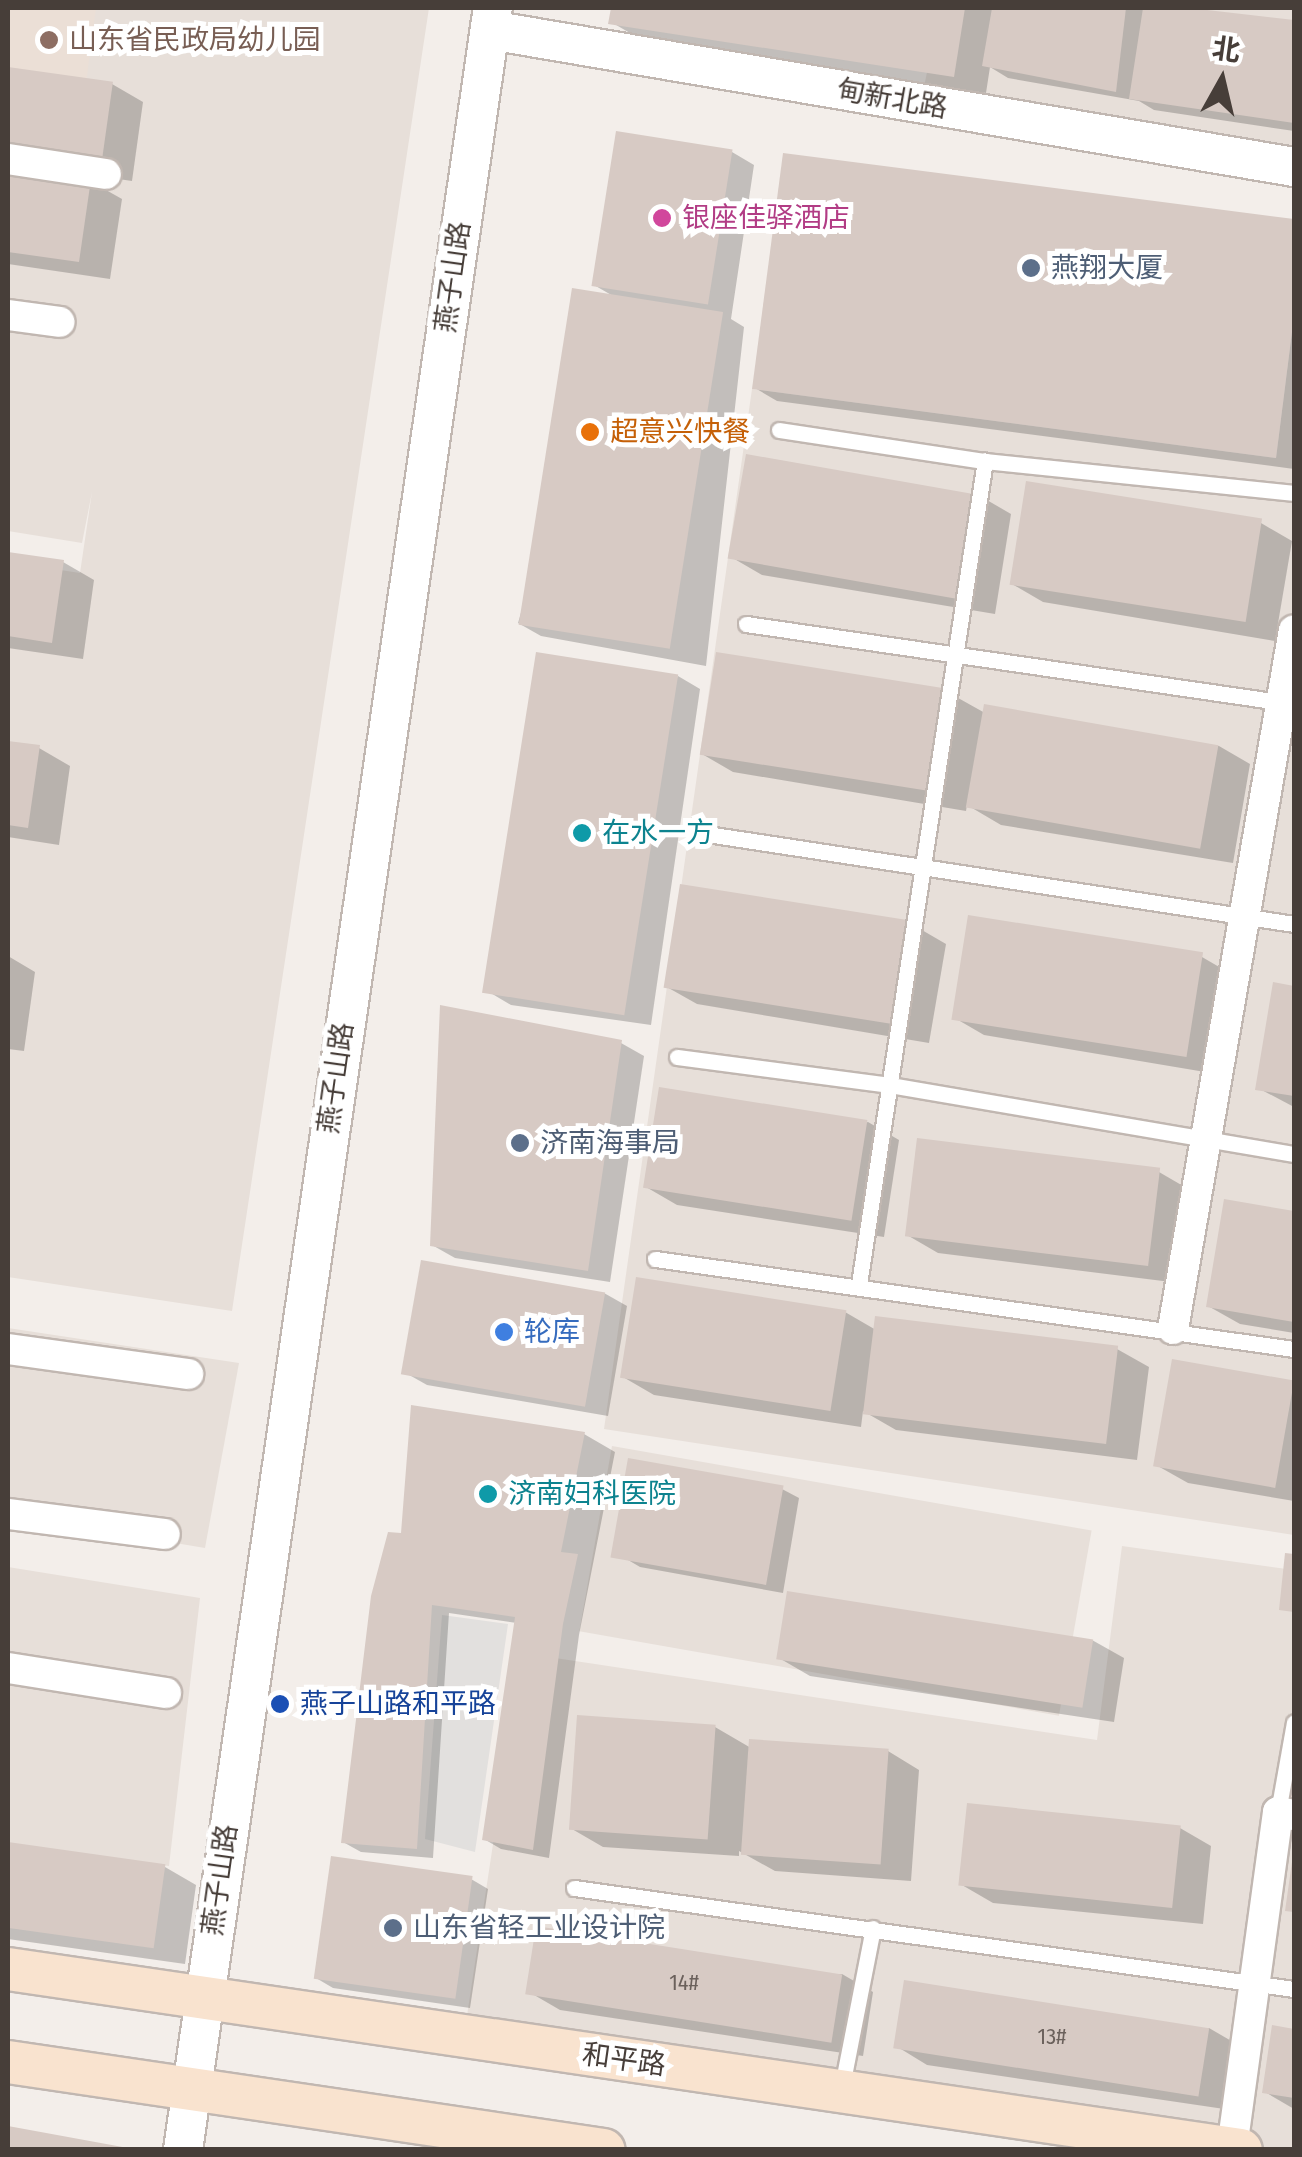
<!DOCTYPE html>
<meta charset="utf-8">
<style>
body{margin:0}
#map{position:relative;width:1302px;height:2157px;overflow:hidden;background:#f3eeea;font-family:"Fira Sans Condensed","Noto Sans SC",sans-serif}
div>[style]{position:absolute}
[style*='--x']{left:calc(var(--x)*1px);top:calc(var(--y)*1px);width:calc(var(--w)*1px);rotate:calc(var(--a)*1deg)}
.residential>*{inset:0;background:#e7dfd9;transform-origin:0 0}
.education>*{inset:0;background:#ebdfd6}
.parking>*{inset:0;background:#e2e0de}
.shadow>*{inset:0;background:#0003}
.building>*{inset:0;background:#d7cac4;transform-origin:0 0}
.roads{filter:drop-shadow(2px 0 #c1b7b1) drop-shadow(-2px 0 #c1b7b1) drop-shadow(0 2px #c1b7b1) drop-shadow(0 -2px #c1b7b1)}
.service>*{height:15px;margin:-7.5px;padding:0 7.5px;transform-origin:7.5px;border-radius:7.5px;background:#fff}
.minor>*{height:30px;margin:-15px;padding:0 15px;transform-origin:15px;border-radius:15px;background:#fff}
.tertiary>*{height:38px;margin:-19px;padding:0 19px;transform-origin:19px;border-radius:19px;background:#fff}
.secondary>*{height:42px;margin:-21px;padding:0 21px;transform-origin:21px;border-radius:21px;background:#f9e3cf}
.dots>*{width:28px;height:28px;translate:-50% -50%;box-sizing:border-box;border:5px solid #fff;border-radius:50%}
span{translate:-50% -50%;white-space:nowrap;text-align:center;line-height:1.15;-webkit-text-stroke:10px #fff;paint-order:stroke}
.number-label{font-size:22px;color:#6b615c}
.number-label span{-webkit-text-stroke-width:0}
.education-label{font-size:28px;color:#785e54}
.left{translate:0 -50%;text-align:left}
.street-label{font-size:28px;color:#473e39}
.hotel-label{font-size:28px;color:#b23c85}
.service-label{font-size:28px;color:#4e5e75}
.food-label{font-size:28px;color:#c56008}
.culture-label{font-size:28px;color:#0d838f}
.shop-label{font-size:28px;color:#366cbe}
.transit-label{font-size:28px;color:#164399}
.frame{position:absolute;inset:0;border:10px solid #473e39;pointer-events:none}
.north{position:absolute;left:1172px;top:30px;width:100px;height:100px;-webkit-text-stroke:8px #fff;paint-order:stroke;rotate:8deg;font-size:28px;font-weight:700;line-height:40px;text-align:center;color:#473e39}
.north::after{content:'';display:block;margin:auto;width:35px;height:45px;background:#473e39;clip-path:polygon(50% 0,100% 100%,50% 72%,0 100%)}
</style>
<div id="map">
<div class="residential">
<div style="clip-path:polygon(8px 8px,429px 8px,232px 1311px,8px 1277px,8px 562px,80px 573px,92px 492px,82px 543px,8px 531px)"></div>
<div style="clip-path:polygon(941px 8px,1294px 8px,1294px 163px,918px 114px)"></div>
<div style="clip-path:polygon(1294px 316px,1294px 1535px,604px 1429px,752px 389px,1276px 458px)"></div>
<div style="clip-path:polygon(8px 1328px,239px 1363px,205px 1548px,8px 1515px)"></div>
<div style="left:612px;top:1446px;width:487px;height:188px;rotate:10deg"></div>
<div style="clip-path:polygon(1122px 1546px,1294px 1570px,1294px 2149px,1180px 2149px,463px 2042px,522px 1653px,1097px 1740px)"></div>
<div style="clip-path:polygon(8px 1567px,200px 1598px,169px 1866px,8px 1845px)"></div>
</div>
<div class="education">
<div style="clip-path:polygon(8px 8px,96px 8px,86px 83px,8px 73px)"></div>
</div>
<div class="parking">
<div style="clip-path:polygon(442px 1615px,508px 1624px,475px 1852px,425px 1839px)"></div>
</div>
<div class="shadow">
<div style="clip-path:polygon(613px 8px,1168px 8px,1294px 22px,1294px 131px,1154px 110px,1139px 101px,1008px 78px,990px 67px,986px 93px,642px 40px,611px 22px)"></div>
<div style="clip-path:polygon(8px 69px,112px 84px,143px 102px,132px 181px,8px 163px)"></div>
<div style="clip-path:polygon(732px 152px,754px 165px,731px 319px,744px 327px,706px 666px,541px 636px,518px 623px,613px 296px,594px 285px)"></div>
<div style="clip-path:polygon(785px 156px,1294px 222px,1294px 469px,777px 401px,755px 388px)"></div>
<div style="clip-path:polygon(8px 170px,90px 181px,122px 199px,110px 279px,8px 264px)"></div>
<div style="clip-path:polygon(980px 496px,1011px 514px,995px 614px,762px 575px,731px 557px)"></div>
<div style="clip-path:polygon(1261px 523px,1292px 541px,1275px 641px,1043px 602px,1012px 584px)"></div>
<div style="clip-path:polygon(8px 554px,63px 562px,94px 580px,83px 659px,8px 648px)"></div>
<div style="clip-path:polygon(678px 676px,700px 689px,651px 1025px,511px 1005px,489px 992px)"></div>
<div style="clip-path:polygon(951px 694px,985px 713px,1219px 746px,1250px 764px,1233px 863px,1001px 825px,967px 805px,966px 811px,733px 772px,702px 754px)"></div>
<div style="clip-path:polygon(8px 743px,39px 748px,70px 766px,59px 845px,8px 837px)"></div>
<div style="clip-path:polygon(915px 926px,946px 944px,929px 1043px,697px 1004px,665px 986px)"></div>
<div style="clip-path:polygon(8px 956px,35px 972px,24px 1051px,8px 1049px)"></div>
<div style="clip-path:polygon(1202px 957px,1233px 975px,1217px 1074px,984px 1035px,953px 1017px)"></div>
<div style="clip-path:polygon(1275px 985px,1294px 988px,1294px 1107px,1258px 1088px)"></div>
<div style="clip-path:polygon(621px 1043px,644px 1056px,610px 1282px,455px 1258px,432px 1245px)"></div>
<div style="clip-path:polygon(868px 1122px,899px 1140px,884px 1237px,677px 1205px,646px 1187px)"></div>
<div style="clip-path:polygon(1159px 1172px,1190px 1190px,1179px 1283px,938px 1253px,907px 1235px)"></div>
<div style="clip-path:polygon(1226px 1202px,1294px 1214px,1294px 1333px,1240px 1324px,1208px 1306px)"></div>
<div style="clip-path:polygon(604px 1293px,627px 1306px,608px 1416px,427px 1385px,404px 1372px)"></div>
<div style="clip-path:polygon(845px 1312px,876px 1330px,1117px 1349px,1149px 1367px,1137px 1460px,896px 1430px,863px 1411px,861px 1427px,654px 1395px,623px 1377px)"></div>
<div style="clip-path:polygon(1174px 1362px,1294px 1382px,1294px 1501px,1188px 1483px,1156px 1465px)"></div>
<div style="clip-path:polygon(584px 1434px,615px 1452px,579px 1635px,549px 1858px,501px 1849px,484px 1839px,517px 1623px,449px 1613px,433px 1858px,361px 1852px,343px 1842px,404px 1536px)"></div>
<div style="clip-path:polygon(782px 1489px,799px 1498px,783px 1593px,640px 1567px,623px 1557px)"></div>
<div style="clip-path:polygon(1092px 1640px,1124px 1658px,1114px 1722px,810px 1676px,779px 1658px)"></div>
<div style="clip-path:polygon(715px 1727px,751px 1748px,888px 1751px,919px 1770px,911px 1881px,775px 1871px,739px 1851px,739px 1856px,603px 1847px,572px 1829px)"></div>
<div style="clip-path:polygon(1180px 1828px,1211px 1846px,1203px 1924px,993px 1903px,962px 1885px)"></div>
<div style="clip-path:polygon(8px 1844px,165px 1867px,196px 1885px,185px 1964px,8px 1939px)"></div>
<div style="clip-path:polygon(471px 1879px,488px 1889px,470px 2008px,333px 1988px,316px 1978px)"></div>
<div style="clip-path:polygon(842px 1974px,873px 1992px,863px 2056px,560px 2010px,529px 1992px)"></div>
<div style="clip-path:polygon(1209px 2028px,1240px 2046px,1231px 2110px,927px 2065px,896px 2046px)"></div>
<div style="clip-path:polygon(1275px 2028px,1294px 2031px,1294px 2109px,1265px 2092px)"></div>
</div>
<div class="building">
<div style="clip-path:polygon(611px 8px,965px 8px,954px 77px,608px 24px)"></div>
<div style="clip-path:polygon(992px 8px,1126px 8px,1116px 92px,982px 66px)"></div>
<div style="clip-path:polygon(1143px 8px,1190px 8px,1294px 20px,1294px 123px,1129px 99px)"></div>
<div style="left:8px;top:67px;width:106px;height:84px;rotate:8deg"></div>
<div style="left:616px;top:131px;width:118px;height:157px;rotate:9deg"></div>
<div style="clip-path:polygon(783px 153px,1294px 219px,1294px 316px,1276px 458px,752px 389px)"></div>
<div style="clip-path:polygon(8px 167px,91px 179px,79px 262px,8px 252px)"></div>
<div style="left:572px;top:288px;width:153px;height:341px;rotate:9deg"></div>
<div style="left:746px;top:454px;width:238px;height:106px;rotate:10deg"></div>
<div style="left:1026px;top:481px;width:239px;height:105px;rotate:9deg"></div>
<div style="clip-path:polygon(8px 552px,64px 560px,52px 643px,8px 636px)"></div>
<div style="left:536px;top:652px;width:144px;height:345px;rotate:9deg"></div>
<div style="left:716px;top:652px;width:239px;height:104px;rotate:9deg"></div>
<div style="left:984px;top:704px;width:238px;height:105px;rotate:10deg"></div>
<div style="clip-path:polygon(8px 741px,40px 745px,28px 828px,8px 825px)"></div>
<div style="left:680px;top:884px;width:238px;height:105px;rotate:9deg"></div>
<div style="left:968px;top:915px;width:238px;height:106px;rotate:9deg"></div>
<div style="clip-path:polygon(1273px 982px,1294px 986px,1294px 1096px,1255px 1090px)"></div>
<div style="clip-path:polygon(440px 1005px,622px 1040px,588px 1271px,430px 1246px)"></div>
<div style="left:659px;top:1087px;width:211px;height:102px;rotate:9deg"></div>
<div style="left:917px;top:1138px;width:245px;height:99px;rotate:7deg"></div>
<div style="clip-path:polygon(1224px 1199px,1294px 1211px,1294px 1322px,1206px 1307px)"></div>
<div style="left:421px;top:1260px;width:187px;height:116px;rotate:10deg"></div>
<div style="left:636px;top:1277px;width:213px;height:102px;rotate:9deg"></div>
<div style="left:875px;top:1316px;width:245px;height:99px;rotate:7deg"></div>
<div style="left:1172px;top:1359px;width:124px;height:109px;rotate:10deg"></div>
<div style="clip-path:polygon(411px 1405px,585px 1432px,561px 1552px,578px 1554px,563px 1624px,533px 1850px,482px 1840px,515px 1617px,432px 1605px,417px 1849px,341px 1843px,371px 1596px,388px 1532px,401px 1533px)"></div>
<div style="left:628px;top:1458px;width:158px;height:101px;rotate:10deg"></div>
<div style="clip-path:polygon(1285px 1553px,1294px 1554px,1294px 1612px,1279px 1610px)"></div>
<div style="left:787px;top:1591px;width:310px;height:69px;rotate:9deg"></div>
<div style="left:577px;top:1715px;width:139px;height:115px;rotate:4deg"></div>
<div style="left:749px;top:1739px;width:140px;height:116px;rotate:4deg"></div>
<div style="left:967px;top:1803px;width:215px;height:83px;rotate:6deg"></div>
<div style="left:8px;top:1842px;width:159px;height:85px;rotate:8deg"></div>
<div style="left:331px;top:1856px;width:143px;height:124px;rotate:8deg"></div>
<div style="clip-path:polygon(1292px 1862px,1294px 1862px,1294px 1912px,1285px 1911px)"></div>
<div style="left:536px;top:1926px;width:310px;height:69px;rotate:9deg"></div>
<div style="left:904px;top:1980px;width:309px;height:69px;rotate:9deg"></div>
<div style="clip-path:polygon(1272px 2025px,1294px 2029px,1294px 2098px,1262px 2093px)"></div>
<div style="clip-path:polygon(8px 2126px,128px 2148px,128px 2150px,8px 2150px)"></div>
</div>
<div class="roads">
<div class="service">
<div style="--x:779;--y:430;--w:208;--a:8.6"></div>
<div style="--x:985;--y:461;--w:311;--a:5.9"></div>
<div style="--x:746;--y:624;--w:546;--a:8.32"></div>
<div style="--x:707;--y:834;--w:594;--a:8.72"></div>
<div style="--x:677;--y:1057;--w:215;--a:7.5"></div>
<div style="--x:890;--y:1085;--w:410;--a:9.7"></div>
<div style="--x:655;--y:1259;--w:645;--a:8.02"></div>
<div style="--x:859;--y:1284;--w:833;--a:-81.3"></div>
<div style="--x:1278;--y:1812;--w:91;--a:-79.9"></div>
<div style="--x:574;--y:1888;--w:727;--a:7.99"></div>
<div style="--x:841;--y:2091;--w:166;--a:-78.9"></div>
</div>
<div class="minor">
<div style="--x:8;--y:159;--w:99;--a:8.7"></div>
<div style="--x:8;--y:315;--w:52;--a:7.7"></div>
<div style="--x:1173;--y:1329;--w:709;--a:-80.18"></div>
<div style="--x:8;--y:1349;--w:182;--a:7.9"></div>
<div style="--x:8;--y:1514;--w:158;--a:7.3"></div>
<div style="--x:8;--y:1668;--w:160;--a:9"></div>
<div style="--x:1232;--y:2148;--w:339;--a:-82.2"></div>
<div style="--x:1278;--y:1812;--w:16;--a:11"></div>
</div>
<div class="tertiary">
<div style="--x:490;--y:30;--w:816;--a:9.67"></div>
<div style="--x:183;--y:2150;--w:2164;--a:-81.77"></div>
</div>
<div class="secondary">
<div style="--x:8;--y:1969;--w:1246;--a:8.35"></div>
<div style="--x:8;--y:2062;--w:602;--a:8.4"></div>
</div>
</div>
<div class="dots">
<div style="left:49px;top:40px;background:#8d6e63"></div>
<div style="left:662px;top:218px;background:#d1479c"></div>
<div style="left:1031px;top:268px;background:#5c6f8a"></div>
<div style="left:590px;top:432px;background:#e8710a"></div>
<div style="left:582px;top:833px;background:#0f9aa8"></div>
<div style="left:520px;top:1143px;background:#5c6f8a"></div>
<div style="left:504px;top:1332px;background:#3f7fe0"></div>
<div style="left:488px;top:1494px;background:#0f9aa8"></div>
<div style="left:280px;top:1704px;background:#1a4fb4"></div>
<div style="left:393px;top:1928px;background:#5c6f8a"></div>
</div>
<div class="number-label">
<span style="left:684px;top:1983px">14#</span>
<span style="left:1052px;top:2037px">13#</span>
</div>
<div class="education-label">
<span class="left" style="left:69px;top:40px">山东省民政局幼儿园</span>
</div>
<div class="street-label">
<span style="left:892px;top:99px;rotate:10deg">甸新北路</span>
<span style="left:453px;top:277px;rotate:-82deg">燕子山路</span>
<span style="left:336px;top:1078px;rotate:-82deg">燕子山路</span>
<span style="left:220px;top:1880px;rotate:-82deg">燕子山路</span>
<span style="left:624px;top:2060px;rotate:8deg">和平路</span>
</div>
<div class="hotel-label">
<span class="left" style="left:682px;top:218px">银座佳驿酒店</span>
</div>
<div class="service-label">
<span class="left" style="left:1051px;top:268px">燕翔大厦</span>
<span class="left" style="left:540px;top:1143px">济南海事局</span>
<span class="left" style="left:413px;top:1928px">山东省轻工业设计院</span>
</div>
<div class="food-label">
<span class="left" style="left:610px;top:432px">超意兴快餐</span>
</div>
<div class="culture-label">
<span class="left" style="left:602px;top:833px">在水一方</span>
<span class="left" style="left:508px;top:1494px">济南妇科医院</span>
</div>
<div class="shop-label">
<span class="left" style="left:524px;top:1332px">轮库</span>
</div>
<div class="transit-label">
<span class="left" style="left:300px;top:1704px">燕子山路和平路</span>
</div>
<div class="frame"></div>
<div class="north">北</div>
</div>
